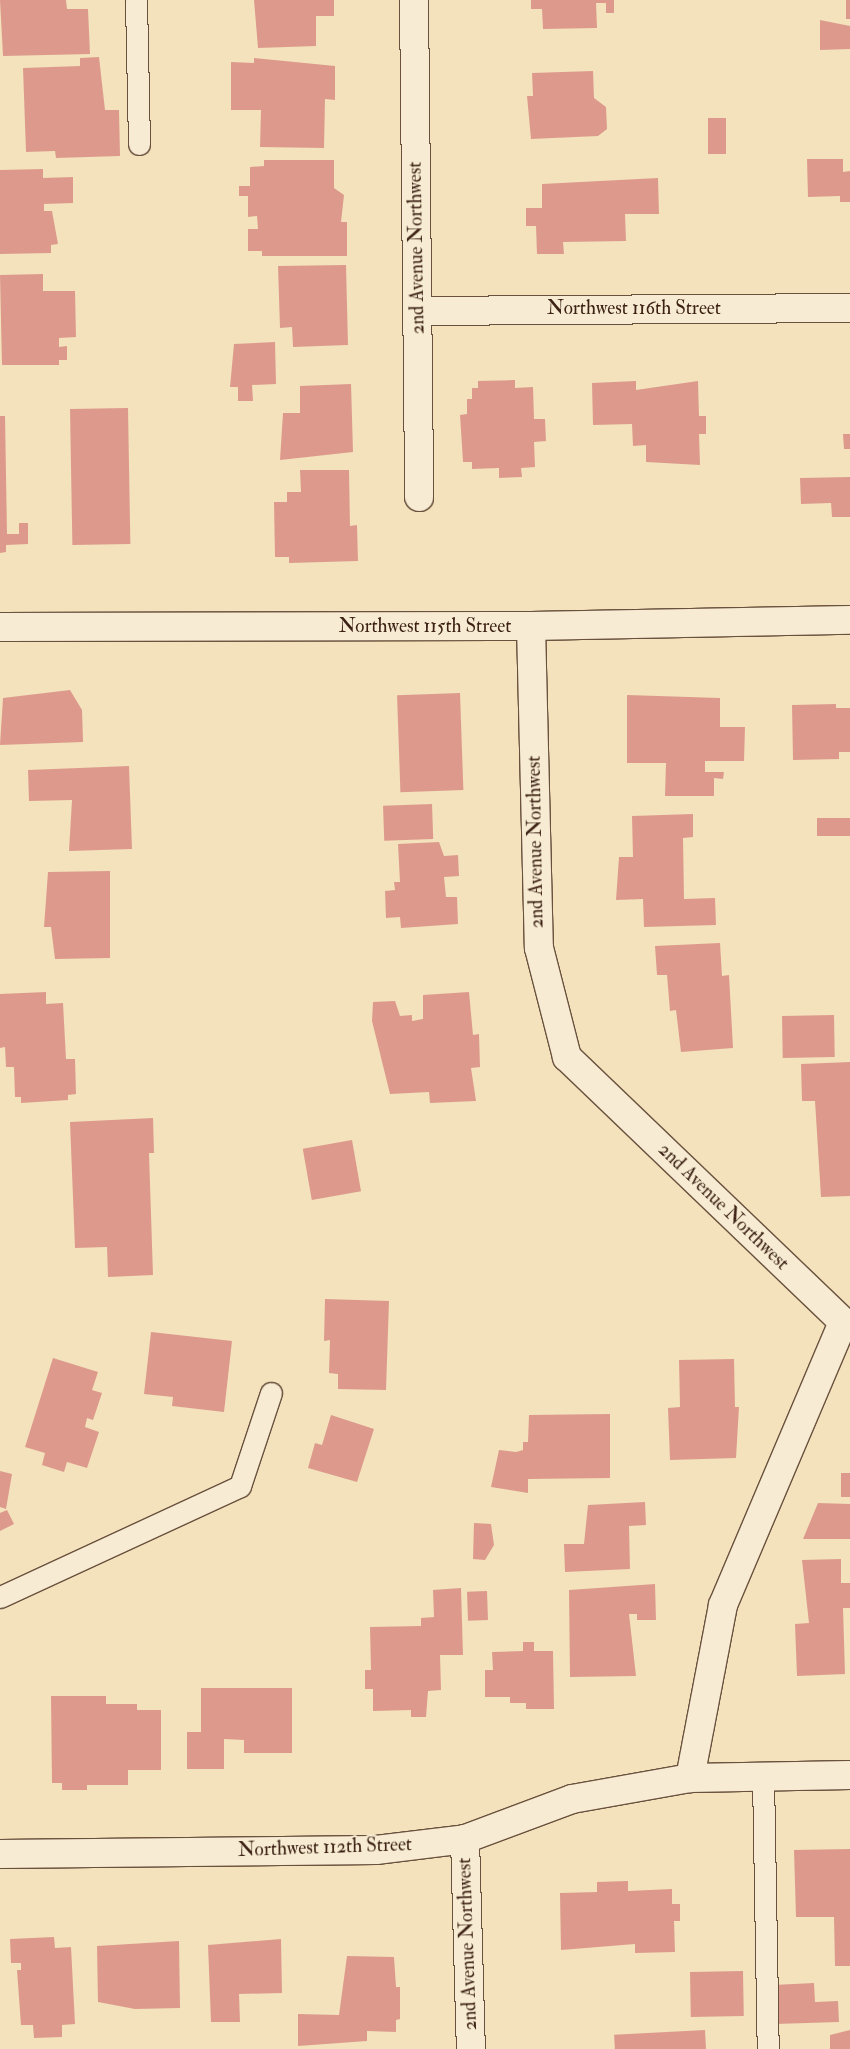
<!DOCTYPE html>
<style>
body{margin:0}
#map{position:relative;width:850px;height:2049px;overflow:hidden;background:#f3e2bc;font-family:"IM FELL Double Pica",serif}
div>[style]{position:absolute}
[style*='--x']{left:calc(var(--x)*1px);top:calc(var(--y)*1px);width:calc(var(--w)*1px);rotate:calc(var(--a)*1deg)}
.building>*{inset:0;background:#dd9a8c;transform-origin:0 0}
.roads{filter:drop-shadow(1px 0 #6a513e) drop-shadow(-1px 0 #6a513e) drop-shadow(0 1px #6a513e) drop-shadow(0 -1px #6a513e)}
.service>*{height:21px;margin:-10.5px;padding:0 10.5px;transform-origin:10.5px;border-radius:10.5px;background:#f7ecd3}
.minor>*{height:28px;margin:-14px;padding:0 14px;transform-origin:14px;border-radius:14px;background:#f7ecd3}
span{translate:-50% -50%;white-space:nowrap;text-align:center;line-height:1.15;-webkit-text-stroke:4px #f7ecd3;paint-order:stroke}
.street-label{font-size:19px;color:#3c2114}
</style>
<div id="map">
<div class="building">
<div style="clip-path:polygon(0 0,66px 0,67px 9px,88px 9px,90px 54px,3px 56px)"></div>
<div style="clip-path:polygon(254px 0,334px 0,334px 16px,316px 16px,316px 46px,258px 48px)"></div>
<div style="clip-path:polygon(531px 0,614px 0,614px 13px,606px 13px,606px 3px,596px 3px,597px 28px,543px 29px,542px 9px,531px 9px)"></div>
<div style="left:846px;top:0;width:4px;height:19px"></div>
<div style="clip-path:polygon(820px 20px,850px 26px,850px 49px,820px 50px)"></div>
<div style="clip-path:polygon(99px 57px,105px 110px,119px 110px,120px 156px,56px 158px,55px 151px,26px 152px,23px 68px,80px 66px,80px 58px)"></div>
<div style="clip-path:polygon(254px 58px,335px 66px,335px 100px,325px 99px,324px 148px,260px 147px,261px 110px,231px 110px,231px 62px,254px 63px)"></div>
<div style="clip-path:polygon(593px 71px,594px 98px,606px 107px,607px 129px,598px 136px,531px 139px,527px 96px,533px 96px,532px 73px)"></div>
<div style="left:708px;top:118px;width:18px;height:36px"></div>
<div style="clip-path:polygon(807px 159px,843px 159px,843px 172px,850px 171px,850px 202px,840px 202px,840px 196px,808px 197px)"></div>
<div style="clip-path:polygon(264px 160px,334px 160px,334px 188px,344px 195px,341px 222px,347px 222px,347px 256px,262px 256px,262px 251px,248px 251px,248px 229px,258px 229px,257px 216px,248px 217px,248px 196px,239px 196px,239px 186px,250px 186px,250px 167px,264px 166px)"></div>
<div style="clip-path:polygon(43px 169px,43px 178px,73px 177px,73px 203px,44px 204px,44px 211px,52px 211px,58px 244px,51px 245px,51px 253px,0 254px,0 170px)"></div>
<div style="clip-path:polygon(658px 178px,659px 214px,625px 214px,626px 241px,563px 242px,564px 254px,537px 254px,536px 226px,526px 226px,526px 208px,542px 208px,542px 184px)"></div>
<div style="clip-path:polygon(346px 265px,348px 345px,293px 347px,292px 327px,280px 328px,278px 266px)"></div>
<div style="clip-path:polygon(43px 274px,43px 291px,75px 291px,76px 337px,59px 338px,59px 347px,67px 346px,67px 360px,59px 360px,59px 365px,2px 365px,0 275px)"></div>
<div style="clip-path:polygon(275px 342px,276px 384px,252px 385px,253px 401px,238px 401px,238px 387px,230px 387px,234px 344px)"></div>
<div style="clip-path:polygon(515px 380px,515px 388px,533px 387px,534px 419px,545px 419px,546px 441px,534px 442px,535px 467px,521px 468px,522px 477px,499px 478px,499px 468px,472px 469px,472px 462px,463px 462px,460px 415px,467px 414px,467px 399px,472px 399px,472px 388px,478px 388px,478px 381px)"></div>
<div style="clip-path:polygon(636px 381px,636px 390px,698px 381px,699px 416px,706px 416px,706px 434px,699px 434px,700px 465px,646px 462px,646px 445px,633px 446px,632px 424px,593px 425px,592px 383px)"></div>
<div style="clip-path:polygon(351px 384px,353px 452px,280px 460px,283px 413px,300px 413px,300px 386px)"></div>
<div style="left:128px;top:408px;width:136px;height:58px;rotate:89deg"></div>
<div style="clip-path:polygon(0 416px,5px 416px,7px 534px,19px 534px,19px 523px,28px 523px,28px 544px,6px 545px,6px 552px,0 553px)"></div>
<div style="clip-path:polygon(843px 434px,850px 434px,850px 449px,844px 449px)"></div>
<div style="clip-path:polygon(300px 470px,349px 470px,350px 526px,357px 525px,358px 561px,289px 563px,289px 557px,275px 557px,274px 502px,287px 502px,287px 492px,301px 492px)"></div>
<div style="clip-path:polygon(850px 477px,850px 517px,832px 517px,831px 503px,801px 504px,800px 478px)"></div>
<div style="clip-path:polygon(70px 690px,82px 710px,83px 742px,0 745px,3px 698px)"></div>
<div style="left:460px;top:693px;width:97px;height:63px;rotate:88deg"></div>
<div style="clip-path:polygon(627px 695px,720px 698px,720px 727px,745px 727px,744px 761px,705px 761px,705px 772px,724px 772px,723px 779px,714px 778px,714px 796px,665px 796px,666px 763px,627px 763px)"></div>
<div style="clip-path:polygon(836px 704px,836px 708px,850px 708px,850px 752px,839px 752px,839px 759px,793px 760px,792px 705px)"></div>
<div style="clip-path:polygon(129px 766px,132px 849px,69px 851px,72px 800px,29px 801px,28px 770px)"></div>
<div style="left:432px;top:804px;width:35px;height:49px;rotate:88deg"></div>
<div style="clip-path:polygon(693px 814px,693px 837px,683px 838px,684px 899px,715px 898px,716px 925px,644px 927px,643px 899px,616px 900px,619px 857px,633px 857px,632px 816px)"></div>
<div style="left:817px;top:818px;width:33px;height:18px"></div>
<div style="clip-path:polygon(439px 842px,444px 856px,458px 855px,459px 876px,444px 877px,446px 897px,457px 897px,458px 924px,401px 928px,400px 917px,386px 918px,385px 891px,395px 890px,394px 882px,400px 882px,398px 844px)"></div>
<div style="clip-path:polygon(110px 871px,110px 958px,55px 959px,51px 927px,44px 927px,48px 872px)"></div>
<div style="clip-path:polygon(720px 943px,722px 976px,729px 975px,733px 1048px,681px 1052px,676px 1010px,670px 1011px,667px 975px,657px 975px,655px 946px)"></div>
<div style="clip-path:polygon(46px 992px,46px 1004px,63px 1003px,66px 1059px,75px 1059px,76px 1094px,68px 1095px,68px 1100px,21px 1103px,21px 1097px,15px 1097px,14px 1067px,6px 1067px,5px 1047px,0 1048px,0 994px)"></div>
<div style="clip-path:polygon(469px 992px,473px 1035px,479px 1034px,480px 1067px,471px 1068px,476px 1101px,430px 1103px,429px 1092px,390px 1094px,372px 1021px,373px 1002px,395px 1001px,400px 1016px,412px 1015px,412px 1021px,423px 1019px,423px 995px)"></div>
<div style="left:834px;top:1015px;width:42px;height:52px;rotate:89deg"></div>
<div style="clip-path:polygon(850px 1062px,850px 1196px,821px 1197px,815px 1101px,802px 1101px,801px 1064px)"></div>
<div style="clip-path:polygon(153px 1118px,154px 1153px,149px 1153px,153px 1275px,108px 1277px,107px 1247px,75px 1248px,70px 1122px)"></div>
<div style="left:352px;top:1140px;width:52px;height:50px;rotate:80deg"></div>
<div style="clip-path:polygon(325px 1299px,389px 1301px,386px 1390px,338px 1389px,338px 1374px,329px 1373px,330px 1340px,324px 1341px)"></div>
<div style="clip-path:polygon(151px 1332px,232px 1341px,224px 1412px,172px 1406px,173px 1397px,144px 1394px)"></div>
<div style="clip-path:polygon(53px 1358px,98px 1372px,92px 1390px,102px 1393px,93px 1420px,87px 1418px,85px 1427px,99px 1432px,87px 1468px,67px 1462px,64px 1472px,42px 1465px,45px 1453px,25px 1447px)"></div>
<div style="clip-path:polygon(734px 1359px,735px 1407px,739px 1407px,736px 1458px,670px 1460px,668px 1408px,680px 1407px,679px 1360px)"></div>
<div style="clip-path:polygon(610px 1414px,610px 1478px,528px 1479px,528px 1493px,491px 1487px,499px 1450px,516px 1452px,523px 1450px,523px 1442px,528px 1442px,529px 1415px)"></div>
<div style="clip-path:polygon(331px 1415px,374px 1429px,357px 1482px,308px 1468px,315px 1443px,322px 1445px)"></div>
<div style="clip-path:polygon(0 1471px,12px 1474px,6px 1509px,0 1507px)"></div>
<div style="left:841px;top:1473px;width:9px;height:24px"></div>
<div style="clip-path:polygon(645px 1502px,646px 1525px,629px 1526px,630px 1569px,565px 1572px,564px 1544px,584px 1544px,588px 1505px)"></div>
<div style="clip-path:polygon(818px 1503px,850px 1504px,850px 1539px,803px 1539px)"></div>
<div style="clip-path:polygon(7px 1510px,14px 1524px,0 1531px,0 1513px)"></div>
<div style="clip-path:polygon(474px 1523px,491px 1524px,494px 1545px,485px 1560px,473px 1559px)"></div>
<div style="clip-path:polygon(841px 1559px,841px 1583px,850px 1583px,850px 1608px,843px 1608px,845px 1674px,797px 1676px,795px 1624px,809px 1623px,802px 1560px)"></div>
<div style="clip-path:polygon(655px 1584px,656px 1620px,637px 1620px,637px 1614px,629px 1614px,636px 1676px,570px 1677px,569px 1590px)"></div>
<div style="clip-path:polygon(461px 1588px,463px 1655px,440px 1655px,441px 1690px,428px 1691px,426px 1717px,411px 1717px,411px 1710px,373px 1711px,373px 1689px,365px 1689px,365px 1670px,371px 1670px,370px 1627px,421px 1626px,421px 1618px,434px 1617px,433px 1590px)"></div>
<div style="left:487px;top:1591px;width:29px;height:20px;rotate:88deg"></div>
<div style="clip-path:polygon(523px 1642px,534px 1642px,534px 1651px,553px 1651px,554px 1709px,526px 1709px,526px 1703px,510px 1703px,510px 1697px,485px 1697px,485px 1670px,493px 1670px,492px 1652px,523px 1651px)"></div>
<div style="clip-path:polygon(201px 1688px,292px 1688px,292px 1753px,244px 1753px,244px 1740px,224px 1739px,224px 1769px,187px 1769px,187px 1732px,201px 1732px)"></div>
<div style="clip-path:polygon(51px 1696px,106px 1696px,106px 1704px,137px 1704px,137px 1710px,161px 1710px,161px 1770px,128px 1770px,128px 1785px,87px 1785px,87px 1790px,62px 1790px,62px 1783px,52px 1783px)"></div>
<div style="clip-path:polygon(850px 1849px,850px 1966px,835px 1966px,834px 1917px,796px 1917px,794px 1850px)"></div>
<div style="clip-path:polygon(628px 1881px,628px 1891px,672px 1889px,672px 1904px,680px 1904px,680px 1921px,674px 1921px,675px 1952px,635px 1953px,635px 1944px,561px 1950px,560px 1893px,597px 1892px,597px 1882px)"></div>
<div style="clip-path:polygon(54px 1937px,55px 1948px,71px 1947px,75px 2024px,62px 2025px,62px 2037px,34px 2038px,33px 2025px,21px 2025px,17px 1970px,21px 1970px,21px 1963px,11px 1963px,10px 1939px)"></div>
<div style="clip-path:polygon(281px 1939px,282px 1993px,239px 1994px,240px 2022px,211px 2022px,208px 1945px)"></div>
<div style="clip-path:polygon(179px 1941px,180px 2008px,135px 2009px,98px 2002px,97px 1946px)"></div>
<div style="clip-path:polygon(347px 1956px,394px 1957px,396px 1987px,400px 1987px,400px 2019px,396px 2020px,396px 2032px,367px 2031px,367px 2041px,298px 2046px,298px 2014px,339px 2015px)"></div>
<div style="left:743px;top:1971px;width:45px;height:53px;rotate:89deg"></div>
<div style="clip-path:polygon(814px 1983px,815px 2002px,838px 2001px,839px 2022px,775px 2024px,773px 1985px)"></div>
<div style="left:705px;top:2030px;width:19px;height:91px;rotate:87deg"></div>
<div style="clip-path:polygon(850px 2030px,850px 2049px,830px 2049px,830px 2035px)"></div>
</div>
<div class="roads">
<div class="service">
<div style="--x:136;--y:0;--w:144;--a:88.8"></div>
<div style="--x:0;--y:1597;--w:264;--a:-24.8"></div>
<div style="--x:240;--y:1486;--w:98;--a:-71.6"></div>
<div style="--x:763;--y:1776;--w:273;--a:89"></div>
</div>
<div class="minor">
<div style="--x:414;--y:0;--w:497;--a:89.4"></div>
<div style="--x:418;--y:311;--w:432;--a:-0.4"></div>
<div style="--x:531;--y:626;--w:322;--a:88.6"></div>
<div style="--x:539;--y:948;--w:113;--a:75.6"></div>
<div style="--x:567;--y:1057;--w:383;--a:43.8"></div>
<div style="--x:0;--y:627;--w:531;--a:-0.11"></div>
<div style="--x:531;--y:626;--w:319;--a:-1.1"></div>
<div style="--x:690;--y:1778;--w:176;--a:-79.2"></div>
<div style="--x:723;--y:1605;--w:307;--a:-67"></div>
<div style="--x:465;--y:1839;--w:210;--a:88.4"></div>
<div style="--x:0;--y:1854;--w:376;--a:-0.6"></div>
<div style="--x:376;--y:1850;--w:90;--a:-7"></div>
<div style="--x:465;--y:1839;--w:114;--a:-20.5"></div>
<div style="--x:572;--y:1799;--w:120;--a:-10.1"></div>
<div style="--x:690;--y:1778;--w:160;--a:-1.1"></div>
</div>
</div>
<div class="street-label">
<span style="left:417px;top:248px;rotate:-91deg">2nd Avenue Northwest</span>
<span style="left:634px;top:309px">Northwest 116th Street</span>
<span style="left:425px;top:627px">Northwest 115th Street</span>
<span style="left:536px;top:842px;rotate:-91deg">2nd Avenue Northwest</span>
<span style="left:723px;top:1207px;rotate:44deg">2nd Avenue Northwest</span>
<span style="left:325px;top:1848px;rotate:-2deg">Northwest 112th Street</span>
<span style="left:468px;top:1944px;rotate:-92deg">2nd Avenue Northwest</span>
</div>
</div>
